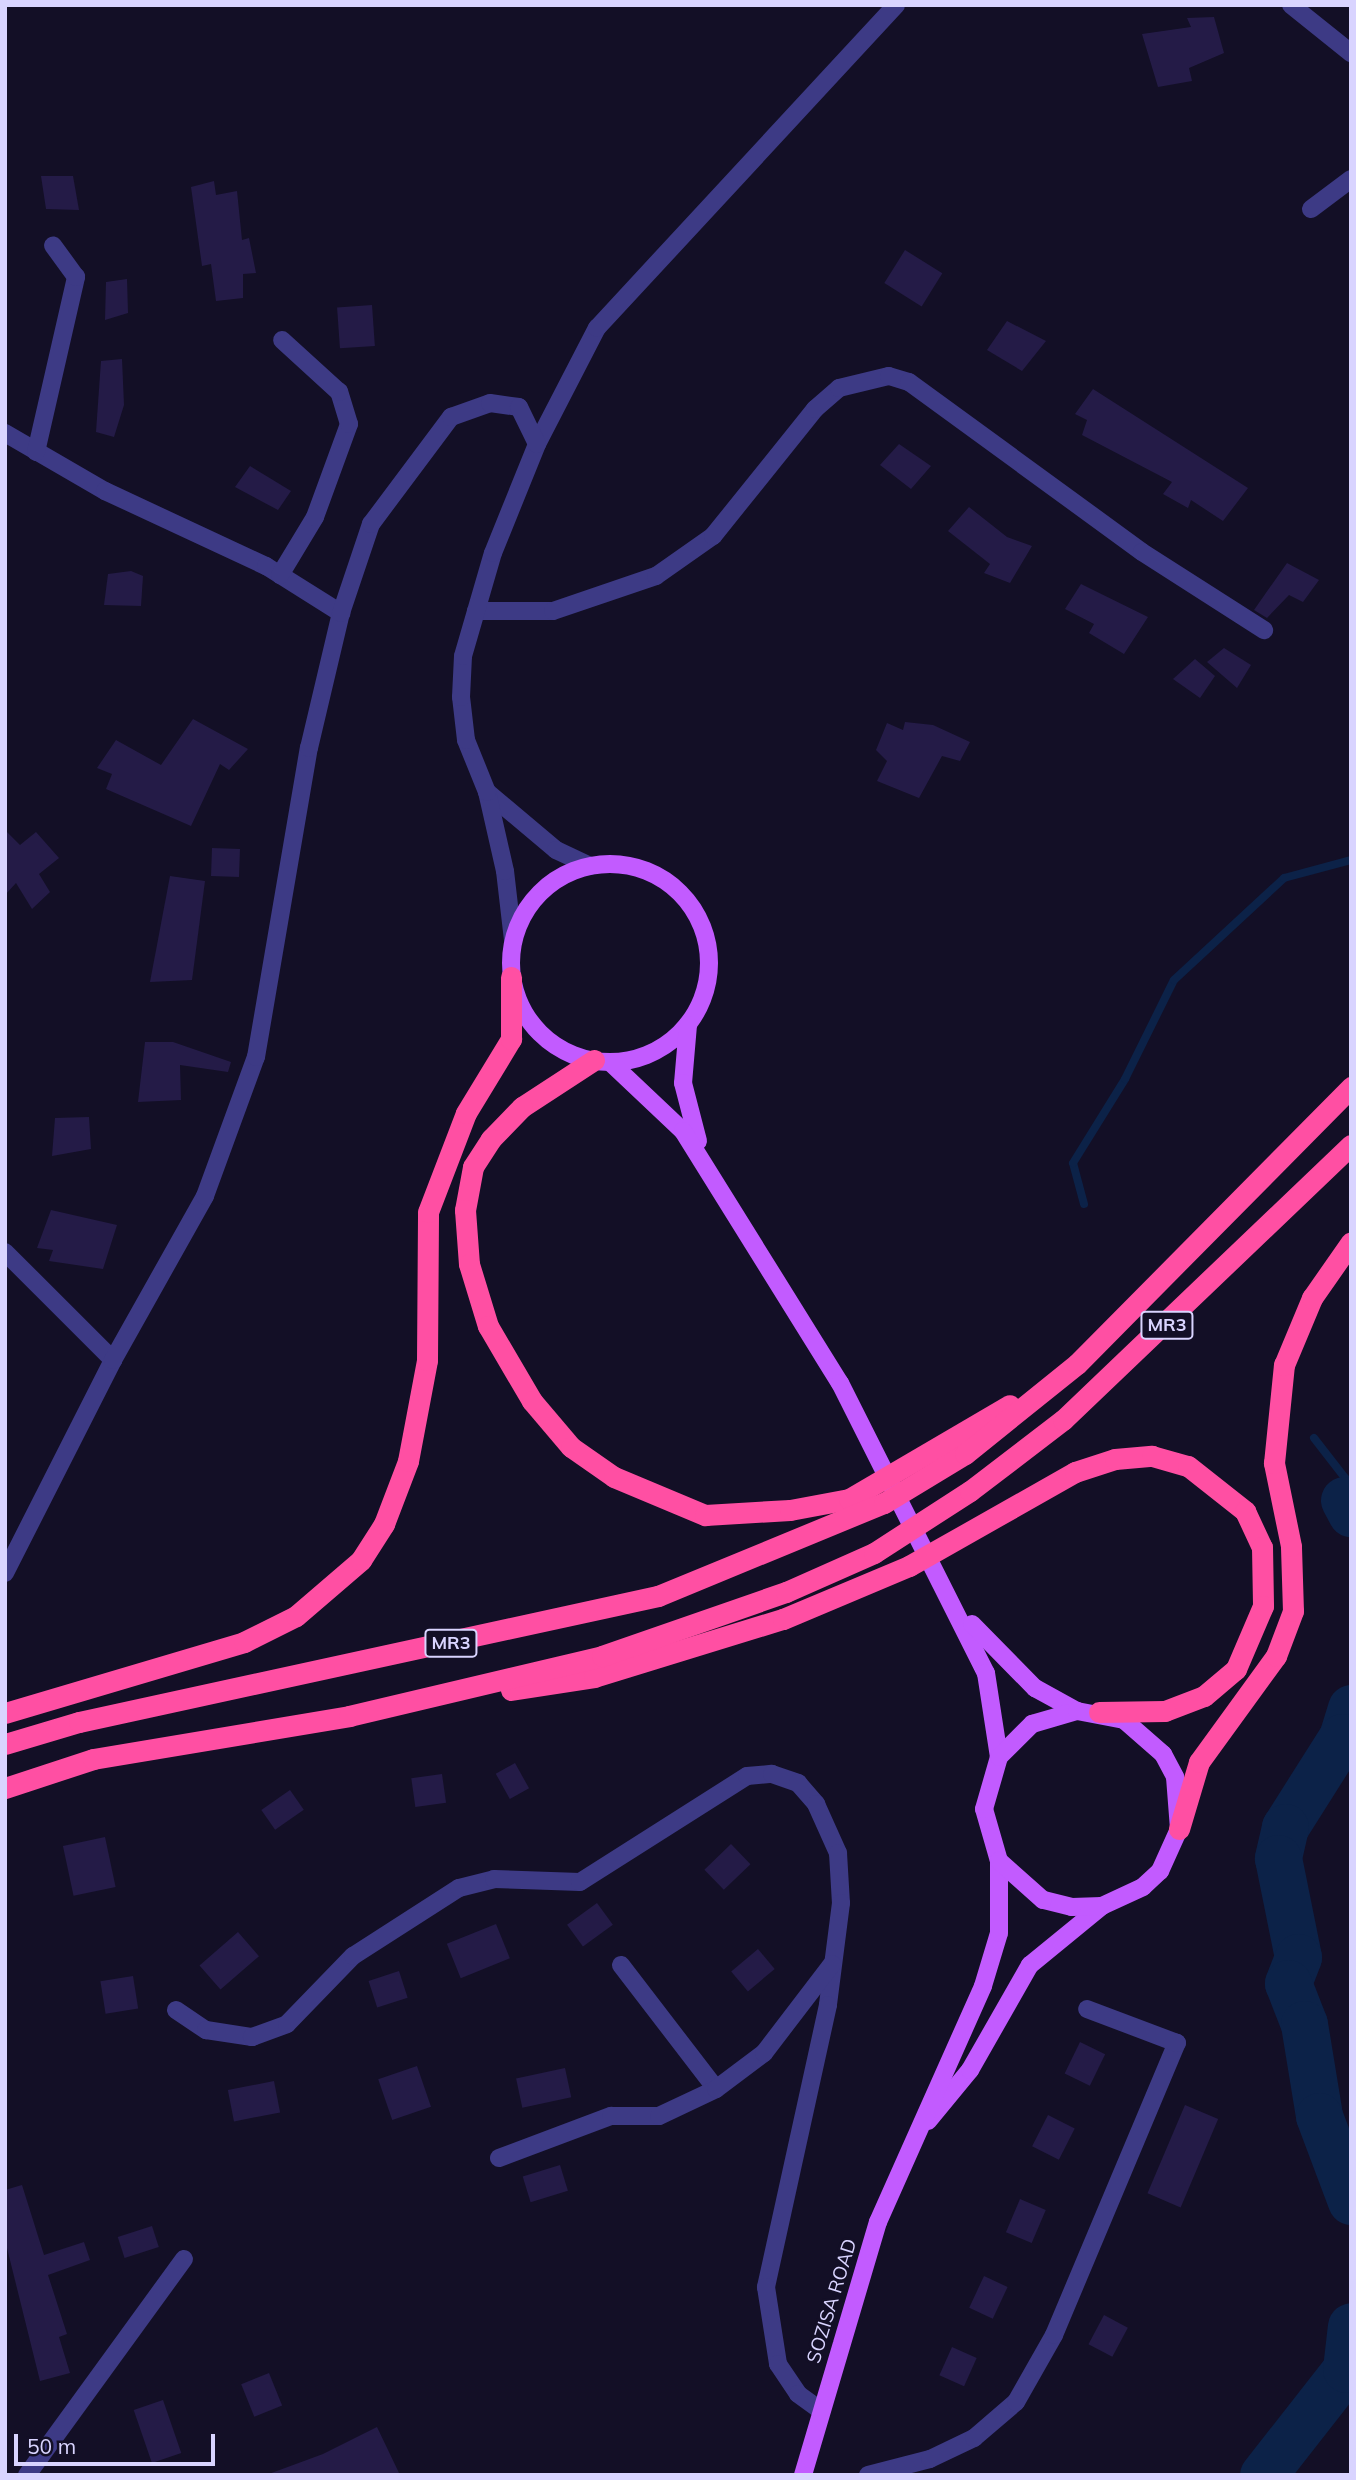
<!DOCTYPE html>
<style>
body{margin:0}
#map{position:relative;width:1356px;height:2480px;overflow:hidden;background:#130f26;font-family:Mulish,sans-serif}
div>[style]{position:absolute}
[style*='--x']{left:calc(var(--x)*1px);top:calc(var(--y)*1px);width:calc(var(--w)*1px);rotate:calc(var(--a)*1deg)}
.stream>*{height:8px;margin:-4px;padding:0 4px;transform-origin:4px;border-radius:4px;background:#0c2248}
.river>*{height:47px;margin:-23.5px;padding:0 23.5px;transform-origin:23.5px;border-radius:23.5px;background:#0c2248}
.building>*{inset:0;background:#241b47;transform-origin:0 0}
.minor>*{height:18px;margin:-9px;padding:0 9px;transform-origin:9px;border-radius:9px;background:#3d3a85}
.major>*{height:18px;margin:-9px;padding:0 9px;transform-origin:9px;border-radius:9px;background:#c25bff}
.major>.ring{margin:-9px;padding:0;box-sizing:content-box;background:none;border:18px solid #c25bff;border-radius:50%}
.highway>*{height:21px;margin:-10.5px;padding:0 10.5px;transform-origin:10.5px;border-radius:10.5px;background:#ff4fa3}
span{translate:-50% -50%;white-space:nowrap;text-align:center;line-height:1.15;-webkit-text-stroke:5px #130f26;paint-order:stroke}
.shield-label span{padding:2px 5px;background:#130f26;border:2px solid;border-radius:5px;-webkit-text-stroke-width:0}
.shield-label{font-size:18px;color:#d9d4ff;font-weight:700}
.street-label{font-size:19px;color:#d9d4ff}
.frame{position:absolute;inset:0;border:7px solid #d9d4ff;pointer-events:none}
.scale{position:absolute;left:14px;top:2434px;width:201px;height:32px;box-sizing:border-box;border:4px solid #d9d4ff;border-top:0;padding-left:9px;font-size:21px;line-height:24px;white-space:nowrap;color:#d9d4ff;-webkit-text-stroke:5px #130f26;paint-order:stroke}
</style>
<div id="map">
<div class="stream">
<div style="--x:1084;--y:1204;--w:42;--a:-105"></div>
<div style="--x:1073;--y:1163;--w:99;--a:-58.2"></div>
<div style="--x:1125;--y:1079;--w:110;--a:-63.7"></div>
<div style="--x:1174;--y:980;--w:150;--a:-42.8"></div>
<div style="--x:1284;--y:878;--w:69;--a:-15"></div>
<div style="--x:1314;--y:1438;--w:51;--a:52.2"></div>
<div style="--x:1345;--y:1478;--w:22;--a:93"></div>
</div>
<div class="river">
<div style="--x:1344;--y:1500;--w:15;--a:62"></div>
<div style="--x:1351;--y:1708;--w:30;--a:107"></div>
<div style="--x:1342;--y:1737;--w:107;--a:122.3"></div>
<div style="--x:1285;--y:1827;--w:32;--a:103"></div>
<div style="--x:1278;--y:1858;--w:101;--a:78.6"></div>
<div style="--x:1298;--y:1957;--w:28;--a:111"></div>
<div style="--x:1288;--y:1983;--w:44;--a:68.7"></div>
<div style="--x:1304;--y:2024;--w:93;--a:80.7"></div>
<div style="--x:1319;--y:2116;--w:91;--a:69.4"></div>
<div style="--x:1263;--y:2475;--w:135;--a:-51.9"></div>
<div style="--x:1346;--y:2369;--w:43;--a:-83.4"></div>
</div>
<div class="building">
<div style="clip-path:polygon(1214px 17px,1224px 53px,1189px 68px,1192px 81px,1158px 87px,1142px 34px,1191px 27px,1187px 18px)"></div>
<div style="clip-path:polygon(41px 176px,73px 176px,79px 210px,46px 209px)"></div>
<div style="clip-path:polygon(214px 181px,216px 195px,237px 191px,242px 240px,249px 238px,256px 273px,243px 274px,243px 298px,216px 301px,211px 264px,202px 266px,191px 187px)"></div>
<div style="left:905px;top:250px;width:44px;height:39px;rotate:32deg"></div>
<div style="clip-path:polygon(127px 279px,128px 313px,105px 320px,106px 282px)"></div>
<div style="left:372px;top:305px;width:41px;height:35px;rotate:86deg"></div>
<div style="clip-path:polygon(1007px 321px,1046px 341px,1022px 371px,987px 350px)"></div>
<div style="clip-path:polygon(122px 359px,124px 405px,114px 437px,96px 432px,101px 361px)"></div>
<div style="clip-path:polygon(1093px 389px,1248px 488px,1223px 521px,1191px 500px,1188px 508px,1163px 494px,1172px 482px,1082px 435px,1087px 420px,1075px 414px)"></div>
<div style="clip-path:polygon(899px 444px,931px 466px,911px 489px,880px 465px)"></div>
<div style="clip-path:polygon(250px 466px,291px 491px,278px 510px,235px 487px)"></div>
<div style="clip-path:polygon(969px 507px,1007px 537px,1032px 546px,1010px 583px,984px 573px,990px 564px,948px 531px)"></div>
<div style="clip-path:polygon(1287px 563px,1319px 580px,1303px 602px,1289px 595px,1267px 618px,1254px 610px)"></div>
<div style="clip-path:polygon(131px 571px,143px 576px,141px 606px,104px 605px,108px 574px)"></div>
<div style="clip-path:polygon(1081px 584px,1148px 617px,1124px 654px,1089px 633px,1094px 624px,1065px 609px)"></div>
<div style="clip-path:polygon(1224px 648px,1251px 665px,1237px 688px,1207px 662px)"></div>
<div style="clip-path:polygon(1195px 659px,1215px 676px,1200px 698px,1173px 679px)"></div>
<div style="clip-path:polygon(193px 719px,248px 749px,229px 770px,220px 764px,191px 826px,106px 789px,112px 774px,97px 768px,116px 740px,161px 765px)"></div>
<div style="clip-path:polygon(905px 722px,933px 725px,970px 742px,960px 761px,942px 756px,919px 798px,877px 781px,887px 761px,876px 750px,887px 723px,903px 730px)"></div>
<div style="clip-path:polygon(5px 830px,20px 845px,36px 832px,59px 858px,39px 874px,50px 892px,32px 909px,16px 883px,5px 895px)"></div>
<div style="left:212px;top:848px;width:28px;height:28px;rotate:2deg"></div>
<div style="clip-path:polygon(170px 876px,205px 881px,192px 980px,150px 982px)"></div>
<div style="clip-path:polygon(145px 1042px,173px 1042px,231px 1062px,228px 1072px,180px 1065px,181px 1100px,138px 1102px)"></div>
<div style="clip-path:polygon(89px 1117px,91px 1149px,52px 1156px,55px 1118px)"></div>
<div style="clip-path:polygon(51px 1210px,117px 1225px,103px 1269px,49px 1261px,53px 1250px,37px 1248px)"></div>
<div style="left:515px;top:1763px;width:29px;height:22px;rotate:61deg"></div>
<div style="left:442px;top:1774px;width:29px;height:31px;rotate:82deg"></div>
<div style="left:290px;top:1790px;width:24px;height:35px;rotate:55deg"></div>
<div style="left:105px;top:1837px;width:51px;height:43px;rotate:78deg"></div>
<div style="left:731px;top:1844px;width:28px;height:37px;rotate:46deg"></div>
<div style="left:597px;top:1903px;width:27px;height:37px;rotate:54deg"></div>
<div style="left:496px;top:1924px;width:37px;height:53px;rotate:68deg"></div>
<div style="left:238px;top:1932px;width:32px;height:51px;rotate:49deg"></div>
<div style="left:758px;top:1949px;width:26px;height:35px;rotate:50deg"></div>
<div style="left:399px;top:1971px;width:28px;height:32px;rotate:72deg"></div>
<div style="left:133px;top:1976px;width:33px;height:33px;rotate:81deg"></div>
<div style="left:1080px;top:2042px;width:28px;height:35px;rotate:26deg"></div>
<div style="left:417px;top:2066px;width:43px;height:41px;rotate:71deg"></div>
<div style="left:565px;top:2068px;width:30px;height:50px;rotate:78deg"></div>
<div style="left:274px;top:2081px;width:32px;height:47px;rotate:79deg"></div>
<div style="left:1185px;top:2105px;width:36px;height:96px;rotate:23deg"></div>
<div style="left:1048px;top:2115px;width:30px;height:35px;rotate:27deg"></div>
<div style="left:560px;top:2165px;width:27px;height:39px;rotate:73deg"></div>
<div style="clip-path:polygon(22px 2185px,44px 2255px,84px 2242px,90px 2260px,48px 2275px,67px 2334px,59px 2337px,70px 2373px,40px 2381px,5px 2240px,5px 2190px)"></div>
<div style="left:1020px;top:2199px;width:28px;height:36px;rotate:23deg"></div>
<div style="left:152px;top:2226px;width:22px;height:36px;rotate:72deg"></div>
<div style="left:984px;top:2276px;width:26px;height:35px;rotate:25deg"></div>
<div style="left:1104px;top:2315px;width:27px;height:33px;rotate:28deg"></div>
<div style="left:952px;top:2347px;width:27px;height:31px;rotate:24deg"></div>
<div style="left:269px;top:2373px;width:35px;height:30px;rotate:68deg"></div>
<div style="left:163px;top:2400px;width:56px;height:31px;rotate:71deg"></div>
<div style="clip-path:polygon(377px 2427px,400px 2475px,266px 2475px,323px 2454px)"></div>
</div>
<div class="minor">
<div style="--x:1291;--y:5;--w:77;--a:38.7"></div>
<div style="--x:1311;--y:209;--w:50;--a:-36.9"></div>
<div style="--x:5;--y:433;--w:116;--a:30.1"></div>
<div style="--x:105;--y:491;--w:178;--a:25"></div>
<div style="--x:266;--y:566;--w:89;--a:32.1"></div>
<div style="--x:36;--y:452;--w:180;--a:-77.1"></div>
<div style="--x:76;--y:277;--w:39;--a:-126"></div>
<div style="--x:280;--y:575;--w:68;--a:-58.9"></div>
<div style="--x:315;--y:517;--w:99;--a:-69.9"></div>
<div style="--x:349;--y:424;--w:34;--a:-107"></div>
<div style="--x:339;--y:392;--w:77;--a:-137.6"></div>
<div style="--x:476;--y:611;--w:77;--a:0"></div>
<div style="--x:553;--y:611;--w:109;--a:-18.8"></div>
<div style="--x:656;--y:576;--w:70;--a:-35.1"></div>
<div style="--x:713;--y:536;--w:163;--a:-51.2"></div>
<div style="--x:815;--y:409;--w:32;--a:-41"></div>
<div style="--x:839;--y:388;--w:51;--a:-13.5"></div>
<div style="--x:889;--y:376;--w:21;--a:17"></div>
<div style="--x:909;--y:382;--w:288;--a:36.1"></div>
<div style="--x:1142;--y:552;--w:145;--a:32.6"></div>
<div style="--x:487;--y:792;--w:90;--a:40"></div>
<div style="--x:556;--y:850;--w:38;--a:25"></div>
<div style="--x:513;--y:940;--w:69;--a:-96.6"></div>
<div style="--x:505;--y:871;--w:81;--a:-102.8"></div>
<div style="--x:487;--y:792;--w:56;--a:-112"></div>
<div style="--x:466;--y:740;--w:43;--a:-96.6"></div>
<div style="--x:461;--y:697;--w:41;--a:-87.2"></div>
<div style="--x:463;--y:656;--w:107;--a:-73.8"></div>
<div style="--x:493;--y:553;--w:118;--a:-68"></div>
<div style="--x:537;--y:444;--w:131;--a:-62.7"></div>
<div style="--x:597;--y:328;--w:440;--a:-47.2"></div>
<div style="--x:5;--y:1252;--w:153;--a:45"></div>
<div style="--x:5;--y:1573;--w:239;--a:-63.1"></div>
<div style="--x:113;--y:1360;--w:188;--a:-60.7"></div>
<div style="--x:205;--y:1196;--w:148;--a:-69.9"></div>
<div style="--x:256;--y:1057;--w:314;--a:-80.3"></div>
<div style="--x:309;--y:748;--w:139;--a:-76.7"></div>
<div style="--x:341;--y:613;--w:94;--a:-71.4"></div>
<div style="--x:371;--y:524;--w:134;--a:-53.2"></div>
<div style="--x:451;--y:417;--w:41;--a:-19.7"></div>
<div style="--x:490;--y:403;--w:29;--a:8"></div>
<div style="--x:519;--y:407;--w:41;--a:64.1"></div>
<div style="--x:621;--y:1965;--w:156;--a:52.5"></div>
<div style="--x:176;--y:2010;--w:36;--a:34"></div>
<div style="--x:206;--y:2030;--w:47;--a:8.7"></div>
<div style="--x:252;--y:2037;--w:37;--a:-20"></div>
<div style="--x:287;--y:2024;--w:95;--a:-45.9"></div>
<div style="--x:353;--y:1956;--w:126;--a:-32.7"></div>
<div style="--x:459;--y:1888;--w:36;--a:-14"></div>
<div style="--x:494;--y:1879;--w:86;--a:2"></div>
<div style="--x:580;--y:1882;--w:198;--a:-32.4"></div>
<div style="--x:747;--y:1776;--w:25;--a:-5"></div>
<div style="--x:772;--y:1774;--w:28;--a:19"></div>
<div style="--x:798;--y:1783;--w:28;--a:49"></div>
<div style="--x:816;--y:1804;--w:54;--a:65.8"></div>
<div style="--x:838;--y:1853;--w:50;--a:86.6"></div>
<div style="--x:841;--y:1903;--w:103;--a:97.3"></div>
<div style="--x:828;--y:2005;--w:289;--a:102.4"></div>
<div style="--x:766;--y:2287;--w:78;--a:81.1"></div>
<div style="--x:778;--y:2364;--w:36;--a:56"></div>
<div style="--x:798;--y:2394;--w:29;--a:36"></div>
<div style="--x:499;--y:2158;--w:120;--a:-20.6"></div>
<div style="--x:611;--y:2116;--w:48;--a:0"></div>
<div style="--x:659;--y:2116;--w:63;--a:-25.3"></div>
<div style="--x:716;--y:2089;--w:60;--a:-36.9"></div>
<div style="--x:764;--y:2053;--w:112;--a:-52.6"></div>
<div style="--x:27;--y:2475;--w:267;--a:-54"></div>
<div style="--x:868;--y:2475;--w:64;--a:-14.5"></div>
<div style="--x:930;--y:2459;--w:49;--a:-25.5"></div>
<div style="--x:974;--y:2438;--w:55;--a:-40.6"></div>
<div style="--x:1016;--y:2402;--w:77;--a:-60.4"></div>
<div style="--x:1054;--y:2335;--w:317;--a:-67.2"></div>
<div style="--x:1177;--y:2043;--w:96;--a:-159.3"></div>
</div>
<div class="major">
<div class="ring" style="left:511px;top:864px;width:180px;height:180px"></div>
<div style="--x:688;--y:1025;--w:58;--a:94.9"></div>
<div style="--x:683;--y:1083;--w:60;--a:75.5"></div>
<div style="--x:611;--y:1063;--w:99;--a:43.4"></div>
<div style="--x:683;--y:1131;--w:297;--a:58.1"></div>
<div style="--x:840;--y:1383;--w:325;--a:63.3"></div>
<div style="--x:986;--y:1673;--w:85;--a:81.2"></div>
<div style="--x:972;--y:1624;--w:90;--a:45.5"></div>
<div style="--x:1035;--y:1688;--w:48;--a:28.7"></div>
<div style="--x:928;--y:2121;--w:66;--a:-50.5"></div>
<div style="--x:970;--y:2070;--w:121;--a:-60.3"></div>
<div style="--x:1030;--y:1965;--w:93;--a:-39.3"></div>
<div style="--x:803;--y:2475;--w:264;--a:-73.5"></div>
<div style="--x:878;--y:2222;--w:258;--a:-66"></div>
<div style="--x:983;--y:1986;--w:55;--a:-73.2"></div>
<div style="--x:999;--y:1933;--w:72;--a:-90"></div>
<div style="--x:999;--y:1861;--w:54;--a:-106.1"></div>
<div style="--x:984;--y:1809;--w:54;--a:-73.9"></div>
<div style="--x:999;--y:1757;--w:47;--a:-45"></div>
<div style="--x:1032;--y:1724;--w:47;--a:-16.1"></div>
<div style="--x:1077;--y:1711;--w:48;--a:10.8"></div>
<div style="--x:1124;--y:1720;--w:52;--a:41.1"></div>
<div style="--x:1163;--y:1754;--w:26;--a:62"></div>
<div style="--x:1175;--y:1777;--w:52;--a:85.6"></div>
<div style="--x:1179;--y:1829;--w:46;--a:114.3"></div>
<div style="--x:1160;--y:1871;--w:23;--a:137"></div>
<div style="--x:1143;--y:1887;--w:45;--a:155.1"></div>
<div style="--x:1102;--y:1906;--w:30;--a:178"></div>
<div style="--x:1072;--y:1907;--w:30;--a:-166"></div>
<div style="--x:1043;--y:1900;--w:59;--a:-138.4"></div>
</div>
<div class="highway">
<div style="--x:594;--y:1060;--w:86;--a:146.9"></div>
<div style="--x:522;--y:1107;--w:45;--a:134.1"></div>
<div style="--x:491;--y:1139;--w:33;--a:123"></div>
<div style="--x:473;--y:1167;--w:44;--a:100.5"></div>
<div style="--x:465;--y:1210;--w:54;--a:85.8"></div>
<div style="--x:469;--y:1264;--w:65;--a:73"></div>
<div style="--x:488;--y:1326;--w:87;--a:59.6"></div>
<div style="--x:532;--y:1401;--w:60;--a:49.7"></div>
<div style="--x:571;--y:1447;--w:52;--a:34.9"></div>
<div style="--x:614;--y:1477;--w:99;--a:22.7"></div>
<div style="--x:705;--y:1515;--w:85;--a:-3.4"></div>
<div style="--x:790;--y:1510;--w:60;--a:-10.6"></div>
<div style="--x:849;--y:1499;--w:186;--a:-30.3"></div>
<div style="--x:511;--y:1690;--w:84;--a:-8.9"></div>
<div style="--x:594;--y:1677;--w:198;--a:-17.1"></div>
<div style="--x:783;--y:1619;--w:137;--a:-22.8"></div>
<div style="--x:909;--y:1566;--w:191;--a:-29.5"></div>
<div style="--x:1075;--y:1472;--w:42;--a:-18"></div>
<div style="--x:1115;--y:1459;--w:37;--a:-5"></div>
<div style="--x:1152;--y:1456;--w:37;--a:16"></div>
<div style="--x:1188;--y:1466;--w:73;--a:38.3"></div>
<div style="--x:1245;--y:1511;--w:40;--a:65"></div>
<div style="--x:1262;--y:1547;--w:59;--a:89"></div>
<div style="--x:1263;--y:1606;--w:69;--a:113.2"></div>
<div style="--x:1236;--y:1669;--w:42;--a:139.8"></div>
<div style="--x:1204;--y:1696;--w:42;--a:159"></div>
<div style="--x:1165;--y:1711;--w:66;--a:179.1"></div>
<div style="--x:5;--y:1713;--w:249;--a:-16.5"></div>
<div style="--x:244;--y:1642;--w:58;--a:-26.6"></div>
<div style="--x:296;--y:1616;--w:86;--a:-40.7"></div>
<div style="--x:361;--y:1560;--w:43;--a:-57.4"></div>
<div style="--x:384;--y:1524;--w:67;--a:-69.1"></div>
<div style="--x:408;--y:1461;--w:103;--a:-79.3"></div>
<div style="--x:427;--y:1360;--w:148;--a:-89.6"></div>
<div style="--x:428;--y:1212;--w:106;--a:-69"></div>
<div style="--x:466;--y:1113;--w:87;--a:-58.7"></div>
<div style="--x:511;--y:1039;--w:62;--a:-90"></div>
<div style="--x:5;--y:1744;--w:77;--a:-16.6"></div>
<div style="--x:79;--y:1722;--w:593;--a:-12.28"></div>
<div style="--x:658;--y:1596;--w:244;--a:-22.4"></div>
<div style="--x:884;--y:1503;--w:95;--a:-31.2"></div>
<div style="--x:965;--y:1454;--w:144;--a:-38.8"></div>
<div style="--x:1077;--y:1364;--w:390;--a:-45.3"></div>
<div style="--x:5;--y:1788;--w:93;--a:-18.2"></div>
<div style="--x:93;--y:1759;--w:260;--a:-9.5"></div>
<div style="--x:349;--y:1716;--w:260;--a:-13.3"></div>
<div style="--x:602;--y:1656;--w:195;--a:-19.2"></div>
<div style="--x:786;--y:1592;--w:96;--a:-23.9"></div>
<div style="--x:874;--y:1553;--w:114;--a:-32.9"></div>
<div style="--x:970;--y:1491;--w:117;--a:-37.4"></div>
<div style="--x:1063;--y:1420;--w:398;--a:-43.7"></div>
<div style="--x:1179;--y:1829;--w:70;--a:-73.4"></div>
<div style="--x:1199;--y:1762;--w:131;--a:-54"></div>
<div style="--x:1276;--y:1656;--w:48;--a:-69.3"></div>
<div style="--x:1293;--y:1611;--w:65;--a:-91.8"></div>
<div style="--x:1291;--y:1546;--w:85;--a:-101.6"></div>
<div style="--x:1274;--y:1463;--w:99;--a:-84.2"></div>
<div style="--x:1284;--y:1365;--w:73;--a:-67.3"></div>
<div style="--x:1312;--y:1298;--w:68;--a:-55.1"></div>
</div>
<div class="shield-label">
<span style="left:1167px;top:1325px">MR3</span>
<span style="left:451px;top:1643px">MR3</span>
</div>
<div class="street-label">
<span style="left:832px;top:2301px;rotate:-73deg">SOZISA ROAD</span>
</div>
<div class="frame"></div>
<div class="scale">50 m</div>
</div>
